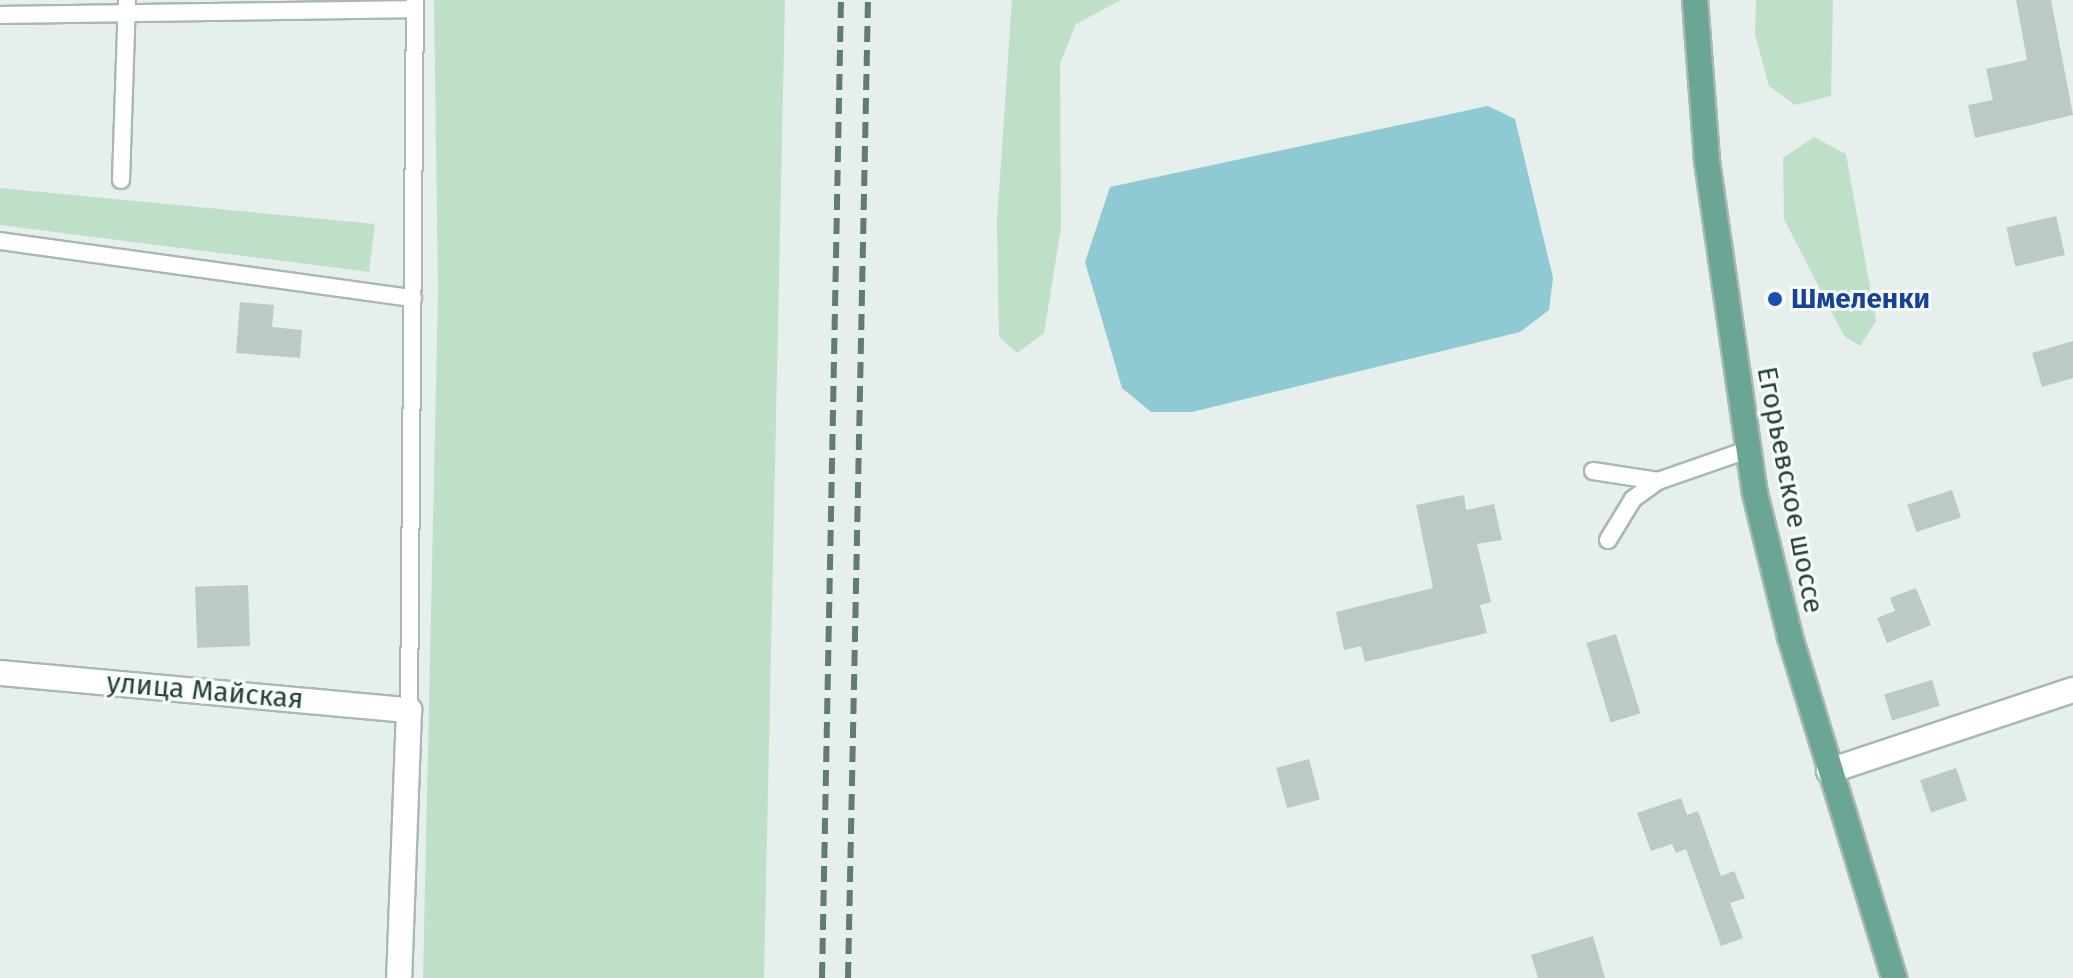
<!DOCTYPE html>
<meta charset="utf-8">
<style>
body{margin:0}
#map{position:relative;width:2073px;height:978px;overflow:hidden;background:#e6efeb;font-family:"Fira Sans",sans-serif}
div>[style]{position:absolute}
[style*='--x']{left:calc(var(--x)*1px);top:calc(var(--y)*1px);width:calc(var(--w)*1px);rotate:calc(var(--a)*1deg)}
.green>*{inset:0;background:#bfe0c8}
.water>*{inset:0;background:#8ec9d4}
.building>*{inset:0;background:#bbcac4;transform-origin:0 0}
.roads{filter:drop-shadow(2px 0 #a8b8b2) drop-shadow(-2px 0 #a8b8b2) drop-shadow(0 2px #a8b8b2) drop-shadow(0 -2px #a8b8b2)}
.lane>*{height:16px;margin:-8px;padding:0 8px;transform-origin:8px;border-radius:8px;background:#fff}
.street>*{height:24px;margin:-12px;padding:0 12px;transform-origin:12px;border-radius:12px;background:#fff}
.primary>*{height:24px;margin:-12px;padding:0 12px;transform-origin:12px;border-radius:12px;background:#6aa596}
.rail>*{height:6px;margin-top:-3px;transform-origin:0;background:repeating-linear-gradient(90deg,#5f7d75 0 16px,transparent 0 24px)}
.dots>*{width:22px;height:22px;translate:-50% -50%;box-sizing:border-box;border:4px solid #f7fbf9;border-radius:50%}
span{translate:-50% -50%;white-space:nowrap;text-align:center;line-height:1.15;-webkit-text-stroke:6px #f7fbf9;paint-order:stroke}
.transit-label{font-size:28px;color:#164399;font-weight:700}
.left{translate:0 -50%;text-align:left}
.street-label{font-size:28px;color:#24423a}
</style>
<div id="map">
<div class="green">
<div style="clip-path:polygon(434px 0,785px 0,764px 978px,423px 978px,438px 292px)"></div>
<div style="clip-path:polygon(1012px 0,1121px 0,1076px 24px,1060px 63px,1061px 228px,1044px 333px,1017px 353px,999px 337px,997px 221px)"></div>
<div style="clip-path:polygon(1756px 0,1833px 0,1831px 96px,1795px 105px,1769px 86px,1755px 35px)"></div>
<div style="clip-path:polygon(1814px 137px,1846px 154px,1876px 321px,1860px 346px,1844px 336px,1784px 219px,1783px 158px)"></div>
<div style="clip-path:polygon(0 188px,375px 224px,369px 272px,0 225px)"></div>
</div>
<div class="water">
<div style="clip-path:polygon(1488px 106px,1515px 119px,1553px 278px,1549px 310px,1520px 332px,1192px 412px,1151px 412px,1122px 388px,1085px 262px,1110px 187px)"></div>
</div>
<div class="building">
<div style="clip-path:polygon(2016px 0,2051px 0,2073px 115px,1975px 138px,1968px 105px,1993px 100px,1986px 69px,2027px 60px)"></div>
<div style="left:2056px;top:216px;width:40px;height:51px;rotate:77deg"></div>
<div style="clip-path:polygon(240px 302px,274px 305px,272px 327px,302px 330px,300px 358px,236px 353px)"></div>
<div style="clip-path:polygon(2073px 341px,2073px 378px,2042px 387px,2032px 353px)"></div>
<div style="left:1952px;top:490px;width:29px;height:47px;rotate:72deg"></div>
<div style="clip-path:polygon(1464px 495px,1466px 510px,1494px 504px,1502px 540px,1477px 544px,1491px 602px,1480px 605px,1487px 633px,1365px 662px,1361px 646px,1344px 650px,1336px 612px,1433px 588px,1416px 505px)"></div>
<div style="left:248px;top:585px;width:61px;height:53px;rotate:88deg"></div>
<div style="clip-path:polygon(1916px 588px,1931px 625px,1887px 643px,1877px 618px,1895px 611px,1890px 598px)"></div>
<div style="left:1616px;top:634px;width:83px;height:31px;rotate:73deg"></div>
<div style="left:1932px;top:680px;width:27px;height:50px;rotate:73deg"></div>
<div style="left:1309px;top:759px;width:42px;height:34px;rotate:75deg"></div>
<div style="left:1956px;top:768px;width:34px;height:38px;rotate:71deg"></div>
<div style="clip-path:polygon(1681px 798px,1687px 815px,1698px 811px,1721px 876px,1734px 871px,1745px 898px,1730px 903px,1743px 938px,1721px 946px,1686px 849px,1676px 853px,1672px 844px,1651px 851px,1637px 813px)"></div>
<div style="clip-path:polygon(1593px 936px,1605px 978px,1538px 978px,1531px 955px)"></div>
</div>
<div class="roads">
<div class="lane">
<div style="--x:0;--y:15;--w:415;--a:-0.8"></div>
<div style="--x:121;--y:180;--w:180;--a:-88.1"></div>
<div style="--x:0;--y:241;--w:417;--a:7.9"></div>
<div style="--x:1593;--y:471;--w:66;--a:8.7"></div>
<div style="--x:1658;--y:481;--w:94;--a:-19.2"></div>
<div style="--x:1608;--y:540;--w:48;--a:-58.6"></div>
<div style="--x:1633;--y:499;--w:31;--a:-36"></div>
<div style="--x:409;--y:710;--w:710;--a:-89.52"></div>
</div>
<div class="street">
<div style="--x:0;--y:673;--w:411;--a:5.2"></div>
<div style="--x:409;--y:710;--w:268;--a:92.1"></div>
<div style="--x:1829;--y:771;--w:257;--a:-18.4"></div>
</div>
<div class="primary">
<div style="--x:1695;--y:0;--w:161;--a:85.7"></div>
<div style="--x:1707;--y:161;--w:335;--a:81.8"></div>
<div style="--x:1755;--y:493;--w:148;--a:76.3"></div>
<div style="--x:1790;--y:637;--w:357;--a:73"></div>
</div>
</div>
<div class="rail">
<div style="--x:822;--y:978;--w:978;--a:-88.89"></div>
<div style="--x:848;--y:978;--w:978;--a:-88.83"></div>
</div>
<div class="dots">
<div style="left:1775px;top:299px;background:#1a4fb4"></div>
</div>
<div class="transit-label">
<span class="left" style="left:1791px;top:299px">Шмеленки</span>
</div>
<div class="street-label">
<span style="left:1790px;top:490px;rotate:79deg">Егорьевское шоссе</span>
<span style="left:205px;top:691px;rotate:5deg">улица Майская</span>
</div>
</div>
